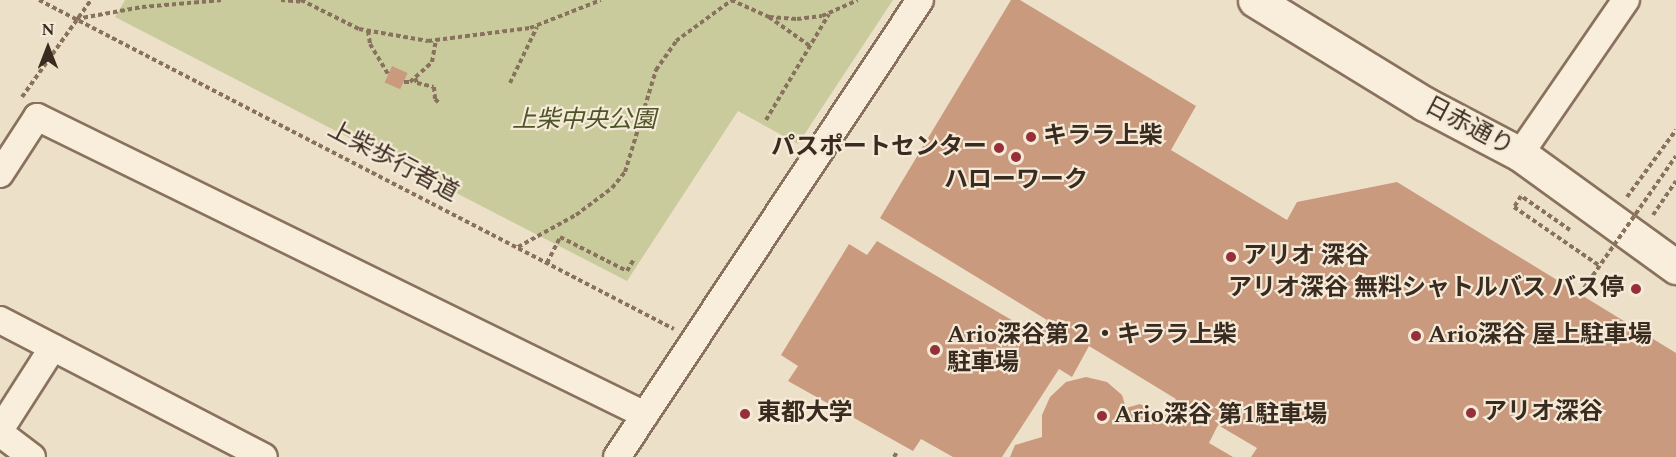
<!DOCTYPE html>
<meta charset="utf-8">
<style>
body{margin:0}
#map{position:relative;width:1676px;height:457px;overflow:hidden;background:#ede0c8;font-family:Spectral,"Noto Sans JP",serif}
div>[style]{position:absolute}
[style*='--x']{left:calc(var(--x)*1px);top:calc(var(--y)*1px);width:calc(var(--w)*1px);rotate:calc(var(--a)*1deg)}
.green>*{inset:0;background:#c9cb9c}
.building>*{inset:0;background:#ca9a7f;transform-origin:0 0}
.path>*{height:4px;margin-top:-2px;transform-origin:0;background:repeating-linear-gradient(90deg,#89725d 0 4.5px,transparent 0 7.5px)}
.roads{filter:drop-shadow(2px 0 #89725d) drop-shadow(-2px 0 #89725d) drop-shadow(0 2px #89725d) drop-shadow(0 -2px #89725d)}
.minor>*{height:26px;margin:-13px;padding:0 13px;transform-origin:13px;border-radius:13px;background:#f8eedb}
.tertiary>*{height:33px;margin:-16.5px;padding:0 16.5px;transform-origin:16.5px;border-radius:16.5px;background:#f8eedb}
.path-bridge>*{height:4px;margin-top:-2px;transform-origin:0;background:repeating-linear-gradient(90deg,#89725d 0 4.5px,transparent 0 7.5px)}
.dots>*{width:16px;height:16px;translate:-50% -50%;box-sizing:border-box;border:3px solid #f5ead7;border-radius:50%}
span{translate:-50% -50%;white-space:nowrap;text-align:center;line-height:1.15;-webkit-text-stroke:4.5px #f5ead7;paint-order:stroke}
.park-label{font-size:24px;color:#4d5528;font-style:italic}
.street-label{font-size:24px;color:#3a2b20}
.poi-label{font-size:24px;color:#3a2b20;font-weight:700}
.left{translate:0 -50%;text-align:left}
.right{translate:-100% -50%;text-align:right}
.north{position:absolute;left:18px;top:18px;width:60px;height:60px;-webkit-text-stroke:4px #f5ead7;paint-order:stroke;rotate:0deg;font-size:16px;font-weight:700;line-height:24px;text-align:center;color:#3a2b20}
.north::after{content:'';display:block;margin:auto;width:21px;height:27px;background:#3a2b20;clip-path:polygon(50% 0,100% 100%,50% 72%,0 100%)}
</style>
<div id="map">
<div class="green">
<div style="clip-path:polygon(125px 0,893px 0,798px 144px,738px 111px,627px 281px,115px 17px)"></div>
</div>
<div class="building">
<div style="clip-path:polygon(1011px 0,1020px 0,1196px 106px,1171px 150px,1287px 220px,1297px 202px,1397px 182px,1676px 353px,1676px 457px,1251px 457px,1257px 448px,1218px 425px,1209px 443px,1233px 457px,1010px 457px,1015px 445px,1042px 437px,1042px 415px,1050px 397px,1066px 382px,1086px 377px,1107px 382px,1122px 395px,1126px 408px,1140px 404px,1164px 417px,1176px 399px,1089px 346px,1072px 377px,1059px 369px,1002px 457px,953px 457px,921px 439px,913px 451px,788px 381px,798px 366px,781px 355px,849px 244px,867px 255px,877px 241px,1039px 336px,1047px 320px,880px 218px)"></div>
<div style="left:392px;top:66px;width:17px;height:18px;rotate:24deg"></div>
</div>
<div class="path">
<div style="--x:39;--y:0;--w:715;--a:27.39"></div>
<div style="--x:281;--y:0;--w:21;--a:5"></div>
<div style="--x:301;--y:0;--w:65;--a:26.6"></div>
<div style="--x:359;--y:29;--w:70;--a:9.9"></div>
<div style="--x:428;--y:41;--w:103;--a:-7.3"></div>
<div style="--x:530;--y:28;--w:76;--a:-21.5"></div>
<div style="--x:731;--y:0;--w:42;--a:24.1"></div>
<div style="--x:769;--y:17;--w:28;--a:4"></div>
<div style="--x:797;--y:19;--w:25;--a:-7"></div>
<div style="--x:822;--y:16;--w:39;--a:-24"></div>
<div style="--x:769;--y:17;--w:50;--a:35.3"></div>
<div style="--x:76;--y:19;--w:67;--a:-10.3"></div>
<div style="--x:142;--y:7;--w:81;--a:-4.9"></div>
<div style="--x:368;--y:31;--w:13;--a:81"></div>
<div style="--x:370;--y:44;--w:35;--a:59"></div>
<div style="--x:415;--y:78;--w:5;--a:68"></div>
<div style="--x:417;--y:83;--w:17;--a:13"></div>
<div style="--x:434;--y:87;--w:12;--a:85"></div>
<div style="--x:435;--y:99;--w:7;--a:45"></div>
<div style="--x:404;--y:82;--w:6;--a:0"></div>
<div style="--x:410;--y:82;--w:30;--a:-42"></div>
<div style="--x:432;--y:62;--w:22;--a:-80"></div>
<div style="--x:510;--y:83;--w:62;--a:-64.3"></div>
<div style="--x:22;--y:97;--w:119;--a:-54.6"></div>
<div style="--x:766;--y:120;--w:123;--a:-59.3"></div>
<div style="--x:1627;--y:197;--w:83;--a:-53.8"></div>
<div style="--x:1653;--y:215;--w:41;--a:-55.9"></div>
<div style="--x:1570;--y:230;--w:60;--a:-145.2"></div>
<div style="--x:1521;--y:196;--w:13;--a:122"></div>
<div style="--x:1514;--y:207;--w:104;--a:34.5"></div>
<div style="--x:518;--y:247;--w:66;--a:-28.9"></div>
<div style="--x:576;--y:215;--w:45;--a:-36.9"></div>
<div style="--x:612;--y:188;--w:21;--a:-51"></div>
<div style="--x:625;--y:172;--w:107;--a:-73.1"></div>
<div style="--x:656;--y:70;--w:35;--a:-55"></div>
<div style="--x:676;--y:41;--w:69;--a:-36.2"></div>
<div style="--x:547;--y:263;--w:29;--a:-63"></div>
<div style="--x:560;--y:237;--w:75;--a:26.9"></div>
<div style="--x:627;--y:271;--w:14;--a:-60"></div>
<div style="--x:894;--y:457;--w:6;--a:-59"></div>
</div>
<div class="roads">
<div class="minor">
<div style="--x:1520;--y:154;--w:187;--a:-55.5"></div>
<div style="--x:0;--y:174;--w:68;--a:-57"></div>
<div style="--x:37;--y:117;--w:677;--a:26.11"></div>
<div style="--x:0;--y:320;--w:297;--a:27.4"></div>
<div style="--x:0;--y:430;--w:98;--a:-57.4"></div>
<div style="--x:0;--y:433;--w:40;--a:37"></div>
<div style="--x:617;--y:457;--w:548;--a:-56.45"></div>
</div>
<div class="tertiary">
<div style="--x:1255;--y:0;--w:199;--a:31.5"></div>
<div style="--x:1425;--y:104;--w:107;--a:27.8"></div>
<div style="--x:1520;--y:154;--w:193;--a:35.9"></div>
</div>
</div>
<div class="path-bridge">
<div style="--x:1580;--y:294;--w:168;--a:-55.2"></div>
</div>
<div class="dots">
<div style="left:1031px;top:137px;background:#962f37"></div>
<div style="left:999px;top:148px;background:#962f37"></div>
<div style="left:1016px;top:157px;background:#962f37"></div>
<div style="left:1231px;top:257px;background:#962f37"></div>
<div style="left:1636px;top:289px;background:#962f37"></div>
<div style="left:1416px;top:336px;background:#962f37"></div>
<div style="left:935px;top:350px;background:#962f37"></div>
<div style="left:1471px;top:413px;background:#962f37"></div>
<div style="left:745px;top:414px;background:#962f37"></div>
<div style="left:1102px;top:416px;background:#962f37"></div>
</div>
<div class="park-label">
<span style="left:584px;top:121px">上柴中央公園</span>
</div>
<div class="street-label">
<span style="left:1469px;top:127px;rotate:28deg">日赤通り</span>
<span style="left:393px;top:162px;rotate:28deg">上柴歩行者道</span>
</div>
<div class="poi-label">
<span class="left" style="left:1043px;top:137px">キララ上柴</span>
<span class="right" style="left:987px;top:148px">パスポートセンター</span>
<span style="left:1016px;top:181px">ハローワーク</span>
<span class="left" style="left:1243px;top:257px">アリオ 深谷</span>
<span class="right" style="left:1624px;top:289px">アリオ深谷 無料シャトルバス バス停</span>
<span class="left" style="left:947px;top:350px">Ario深谷第２・キララ上柴<br>駐車場</span>
<span class="left" style="left:1428px;top:336px">Ario深谷 屋上駐車場</span>
<span class="left" style="left:1483px;top:413px">アリオ深谷</span>
<span class="left" style="left:757px;top:414px">東都大学</span>
<span class="left" style="left:1114px;top:416px">Ario深谷 第1駐車場</span>
</div>
<div class="north">N</div>
</div>
